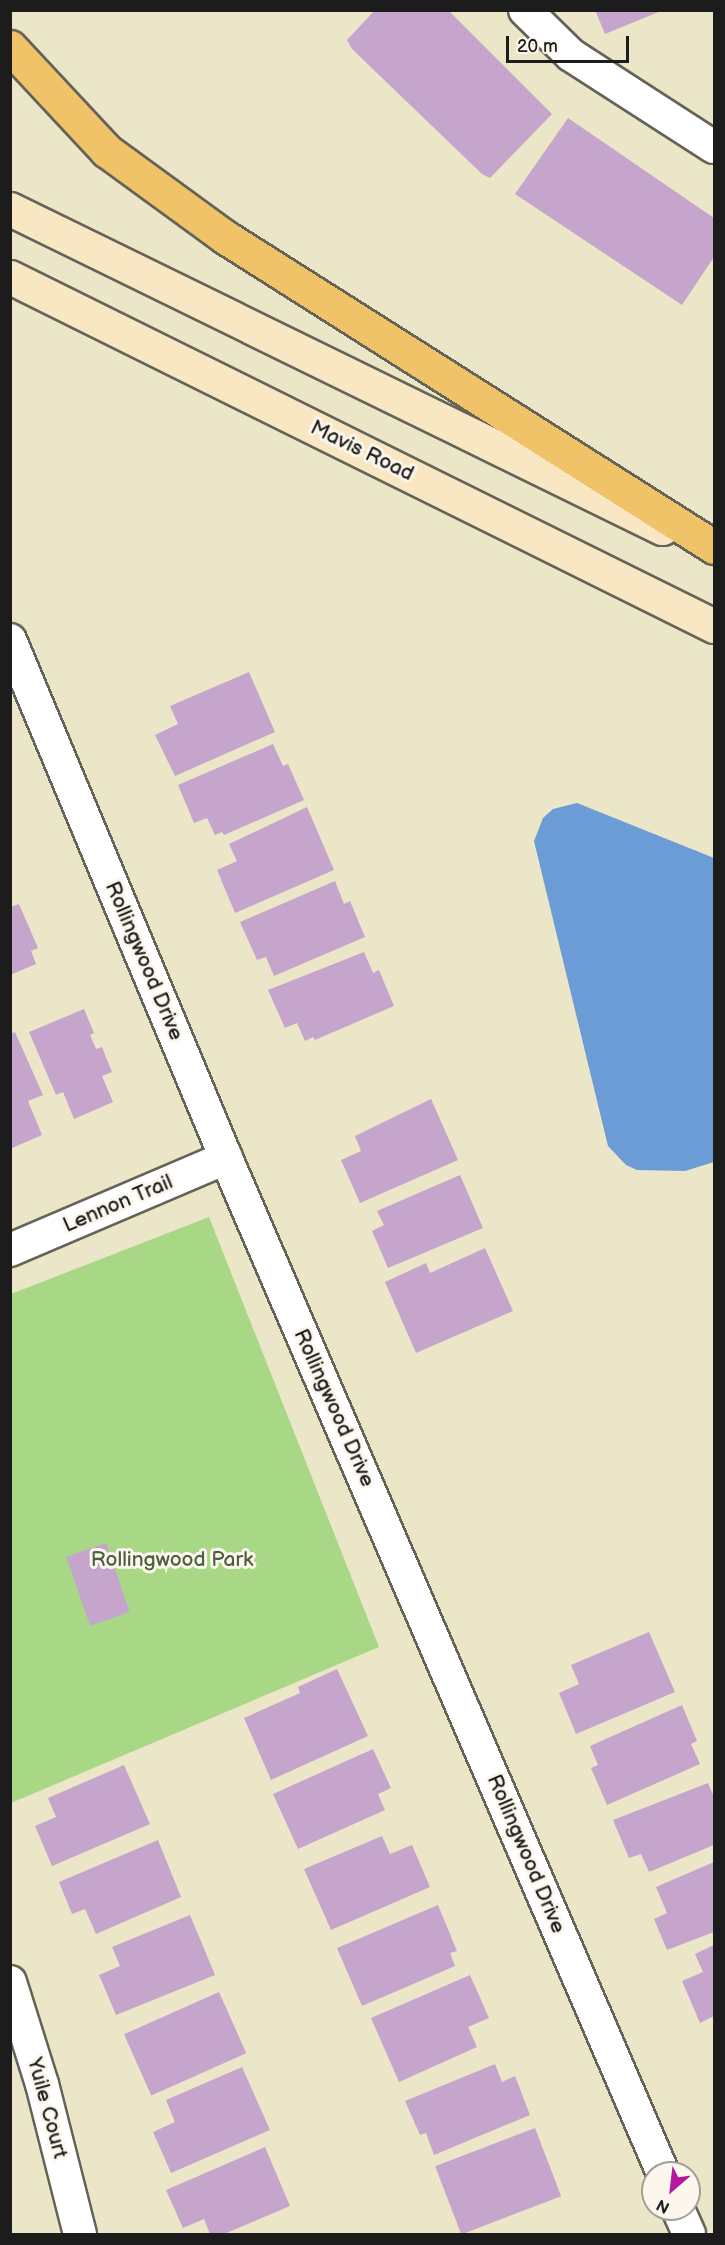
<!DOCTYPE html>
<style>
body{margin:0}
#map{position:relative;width:725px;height:2245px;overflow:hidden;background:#ece6c8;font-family:"Balsamiq Sans",sans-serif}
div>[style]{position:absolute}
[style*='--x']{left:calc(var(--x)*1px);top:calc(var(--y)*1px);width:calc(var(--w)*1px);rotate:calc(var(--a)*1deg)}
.green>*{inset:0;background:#a8d886}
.water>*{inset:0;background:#6c9cd5}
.building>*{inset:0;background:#c5a5cc;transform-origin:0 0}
.roads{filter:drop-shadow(2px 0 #656358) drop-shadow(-2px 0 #656358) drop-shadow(0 2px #656358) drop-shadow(0 -2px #656358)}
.street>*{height:32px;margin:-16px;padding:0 16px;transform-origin:16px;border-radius:16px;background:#fff}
.secondary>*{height:33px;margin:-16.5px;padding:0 16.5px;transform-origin:16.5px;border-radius:16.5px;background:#f9e7c3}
.highway>*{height:33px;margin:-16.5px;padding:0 16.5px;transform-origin:16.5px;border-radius:16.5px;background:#f1c369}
span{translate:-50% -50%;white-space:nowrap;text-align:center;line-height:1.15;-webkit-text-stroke:6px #fbf7ec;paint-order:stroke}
.street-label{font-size:21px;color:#1c1c1c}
.park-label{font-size:21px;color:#4d5e41}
.frame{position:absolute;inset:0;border:12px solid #1c1c1c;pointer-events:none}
.north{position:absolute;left:641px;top:2161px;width:60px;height:60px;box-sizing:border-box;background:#fbf7ec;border:2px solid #a29f99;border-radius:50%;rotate:208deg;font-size:16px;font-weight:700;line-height:24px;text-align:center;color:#1c1c1c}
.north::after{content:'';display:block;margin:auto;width:21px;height:27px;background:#b5179e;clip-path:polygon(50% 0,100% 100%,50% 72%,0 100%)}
.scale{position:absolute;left:506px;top:36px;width:123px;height:27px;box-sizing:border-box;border:3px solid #1c1c1c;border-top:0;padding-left:8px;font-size:18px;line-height:21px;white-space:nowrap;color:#1c1c1c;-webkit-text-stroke:4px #fbf7ec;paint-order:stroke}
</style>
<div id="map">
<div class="green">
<div style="clip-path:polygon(209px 1217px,379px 1647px,11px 1803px,11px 1294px)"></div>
</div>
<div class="water">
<div style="clip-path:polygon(577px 803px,714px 858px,714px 1162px,685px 1171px,637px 1170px,626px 1165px,608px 1146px,534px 841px,543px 818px,553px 809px)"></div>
</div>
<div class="building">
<div style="clip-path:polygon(375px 10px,448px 10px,552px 114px,490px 178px,482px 174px,352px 49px,347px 40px)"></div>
<div style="clip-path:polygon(595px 10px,661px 10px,661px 11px,605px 34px)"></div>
<div style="clip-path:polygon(568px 118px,714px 218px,714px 257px,682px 305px,515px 194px)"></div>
<div style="clip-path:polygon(249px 672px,275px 732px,175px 776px,155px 735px,178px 724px,170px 706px)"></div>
<div style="clip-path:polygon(273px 744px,283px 766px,288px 764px,304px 800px,224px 835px,222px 832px,215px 835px,207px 818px,194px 823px,178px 785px)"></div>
<div style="clip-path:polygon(307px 807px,334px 870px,235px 913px,217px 870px,237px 861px,229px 844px)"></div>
<div style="clip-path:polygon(335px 881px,344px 904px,350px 901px,365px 937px,274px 976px,266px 957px,257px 960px,240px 922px)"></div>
<div style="clip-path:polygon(19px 904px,38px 948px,31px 951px,36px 964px,10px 975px,10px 907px)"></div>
<div style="clip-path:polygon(364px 952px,373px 973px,379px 970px,394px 1006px,315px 1040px,313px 1037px,305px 1041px,297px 1023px,285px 1028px,268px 990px)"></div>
<div style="clip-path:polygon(84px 1009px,94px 1033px,90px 1035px,96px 1049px,102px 1047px,112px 1072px,102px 1076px,113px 1102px,74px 1119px,63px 1092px,56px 1095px,29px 1032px)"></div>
<div style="clip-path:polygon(15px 1032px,43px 1095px,28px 1101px,42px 1135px,10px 1149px,10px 1034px)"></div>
<div style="clip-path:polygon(431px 1099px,458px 1160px,360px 1203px,341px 1160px,361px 1151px,355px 1136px)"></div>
<div style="clip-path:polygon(460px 1175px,483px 1228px,388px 1268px,372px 1231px,384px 1225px,377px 1211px)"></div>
<div style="clip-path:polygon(485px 1248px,513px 1311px,416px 1353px,385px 1282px,426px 1263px,430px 1273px)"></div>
<div style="left:106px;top:1543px;width:73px;height:42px;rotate:71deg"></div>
<div style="clip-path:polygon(649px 1632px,675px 1692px,576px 1734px,559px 1693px,579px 1684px,571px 1665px)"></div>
<div style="clip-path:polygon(337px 1669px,368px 1736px,271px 1780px,244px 1718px,300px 1693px,298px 1687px)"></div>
<div style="clip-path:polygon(682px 1705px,697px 1741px,691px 1744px,700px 1764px,607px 1805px,591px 1768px,598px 1765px,590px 1746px)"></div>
<div style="clip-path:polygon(373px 1749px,391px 1788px,378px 1794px,385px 1810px,298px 1849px,273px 1794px)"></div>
<div style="clip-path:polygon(124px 1765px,150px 1824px,52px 1866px,35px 1826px,56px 1817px,48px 1798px)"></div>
<div style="clip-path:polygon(708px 1783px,714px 1797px,714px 1845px,649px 1872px,641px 1854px,629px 1858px,613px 1820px)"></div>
<div style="clip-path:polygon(382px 1836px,390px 1854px,412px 1845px,430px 1887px,331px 1930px,304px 1869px)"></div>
<div style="clip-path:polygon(158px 1840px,181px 1897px,96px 1934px,85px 1909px,72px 1914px,59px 1882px)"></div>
<div style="clip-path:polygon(714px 1862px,714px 1932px,667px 1950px,654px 1919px,667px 1913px,656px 1887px)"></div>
<div style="clip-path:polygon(438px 1905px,457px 1951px,450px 1953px,455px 1966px,362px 2006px,337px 1948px)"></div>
<div style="clip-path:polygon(190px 1915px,215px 1975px,116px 2015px,99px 1975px,120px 1966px,112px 1947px)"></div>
<div style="clip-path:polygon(714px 1945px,714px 2016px,700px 2023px,682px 1981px,703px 1972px,695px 1954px)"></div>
<div style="clip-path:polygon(470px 1975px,489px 2018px,468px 2027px,477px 2047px,399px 2082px,371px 2018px)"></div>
<div style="left:219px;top:1992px;width:67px;height:104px;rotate:66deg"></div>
<div style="clip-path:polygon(495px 2064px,502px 2082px,515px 2076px,530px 2115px,434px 2155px,426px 2133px,420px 2135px,405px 2101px)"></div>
<div style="clip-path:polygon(242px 2067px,270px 2130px,171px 2173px,153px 2132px,175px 2122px,166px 2100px)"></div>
<div style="left:535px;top:2128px;width:73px;height:107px;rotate:69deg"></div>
<div style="clip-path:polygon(265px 2147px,290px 2206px,224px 2234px,210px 2234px,204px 2219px,183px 2228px,166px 2190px)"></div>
</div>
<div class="roads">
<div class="street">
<div style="--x:525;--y:10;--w:64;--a:44.4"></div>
<div style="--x:571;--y:55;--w:170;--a:32.8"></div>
<div style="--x:10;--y:640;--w:561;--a:67.36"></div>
<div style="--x:226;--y:1158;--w:1105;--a:66.71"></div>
<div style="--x:10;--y:1250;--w:235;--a:-23.1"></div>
<div style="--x:10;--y:1982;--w:107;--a:72.6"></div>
<div style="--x:42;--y:2084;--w:155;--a:75.8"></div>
<div style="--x:678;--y:2209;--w:27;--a:66"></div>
</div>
<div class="secondary">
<div style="--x:10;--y:209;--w:726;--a:26.07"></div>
<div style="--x:10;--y:277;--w:786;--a:26.37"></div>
</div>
<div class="highway">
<div style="--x:10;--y:47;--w:142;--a:47"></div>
<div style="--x:107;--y:151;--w:146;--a:36.1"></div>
<div style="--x:225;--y:237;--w:579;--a:32.37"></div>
</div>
</div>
<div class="street-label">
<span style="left:362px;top:451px;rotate:26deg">Mavis Road</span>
<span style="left:144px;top:961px;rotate:67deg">Rollingwood Drive</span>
<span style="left:118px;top:1204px;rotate:-23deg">Lennon Trail</span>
<span style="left:334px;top:1408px;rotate:66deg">Rollingwood Drive</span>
<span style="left:526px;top:1854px;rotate:67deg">Rollingwood Drive</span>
<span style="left:47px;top:2108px;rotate:75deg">Yuile Court</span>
</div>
<div class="park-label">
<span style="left:172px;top:1560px">Rollingwood Park</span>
</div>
<div class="frame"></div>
<div class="north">N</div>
<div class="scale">20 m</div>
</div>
